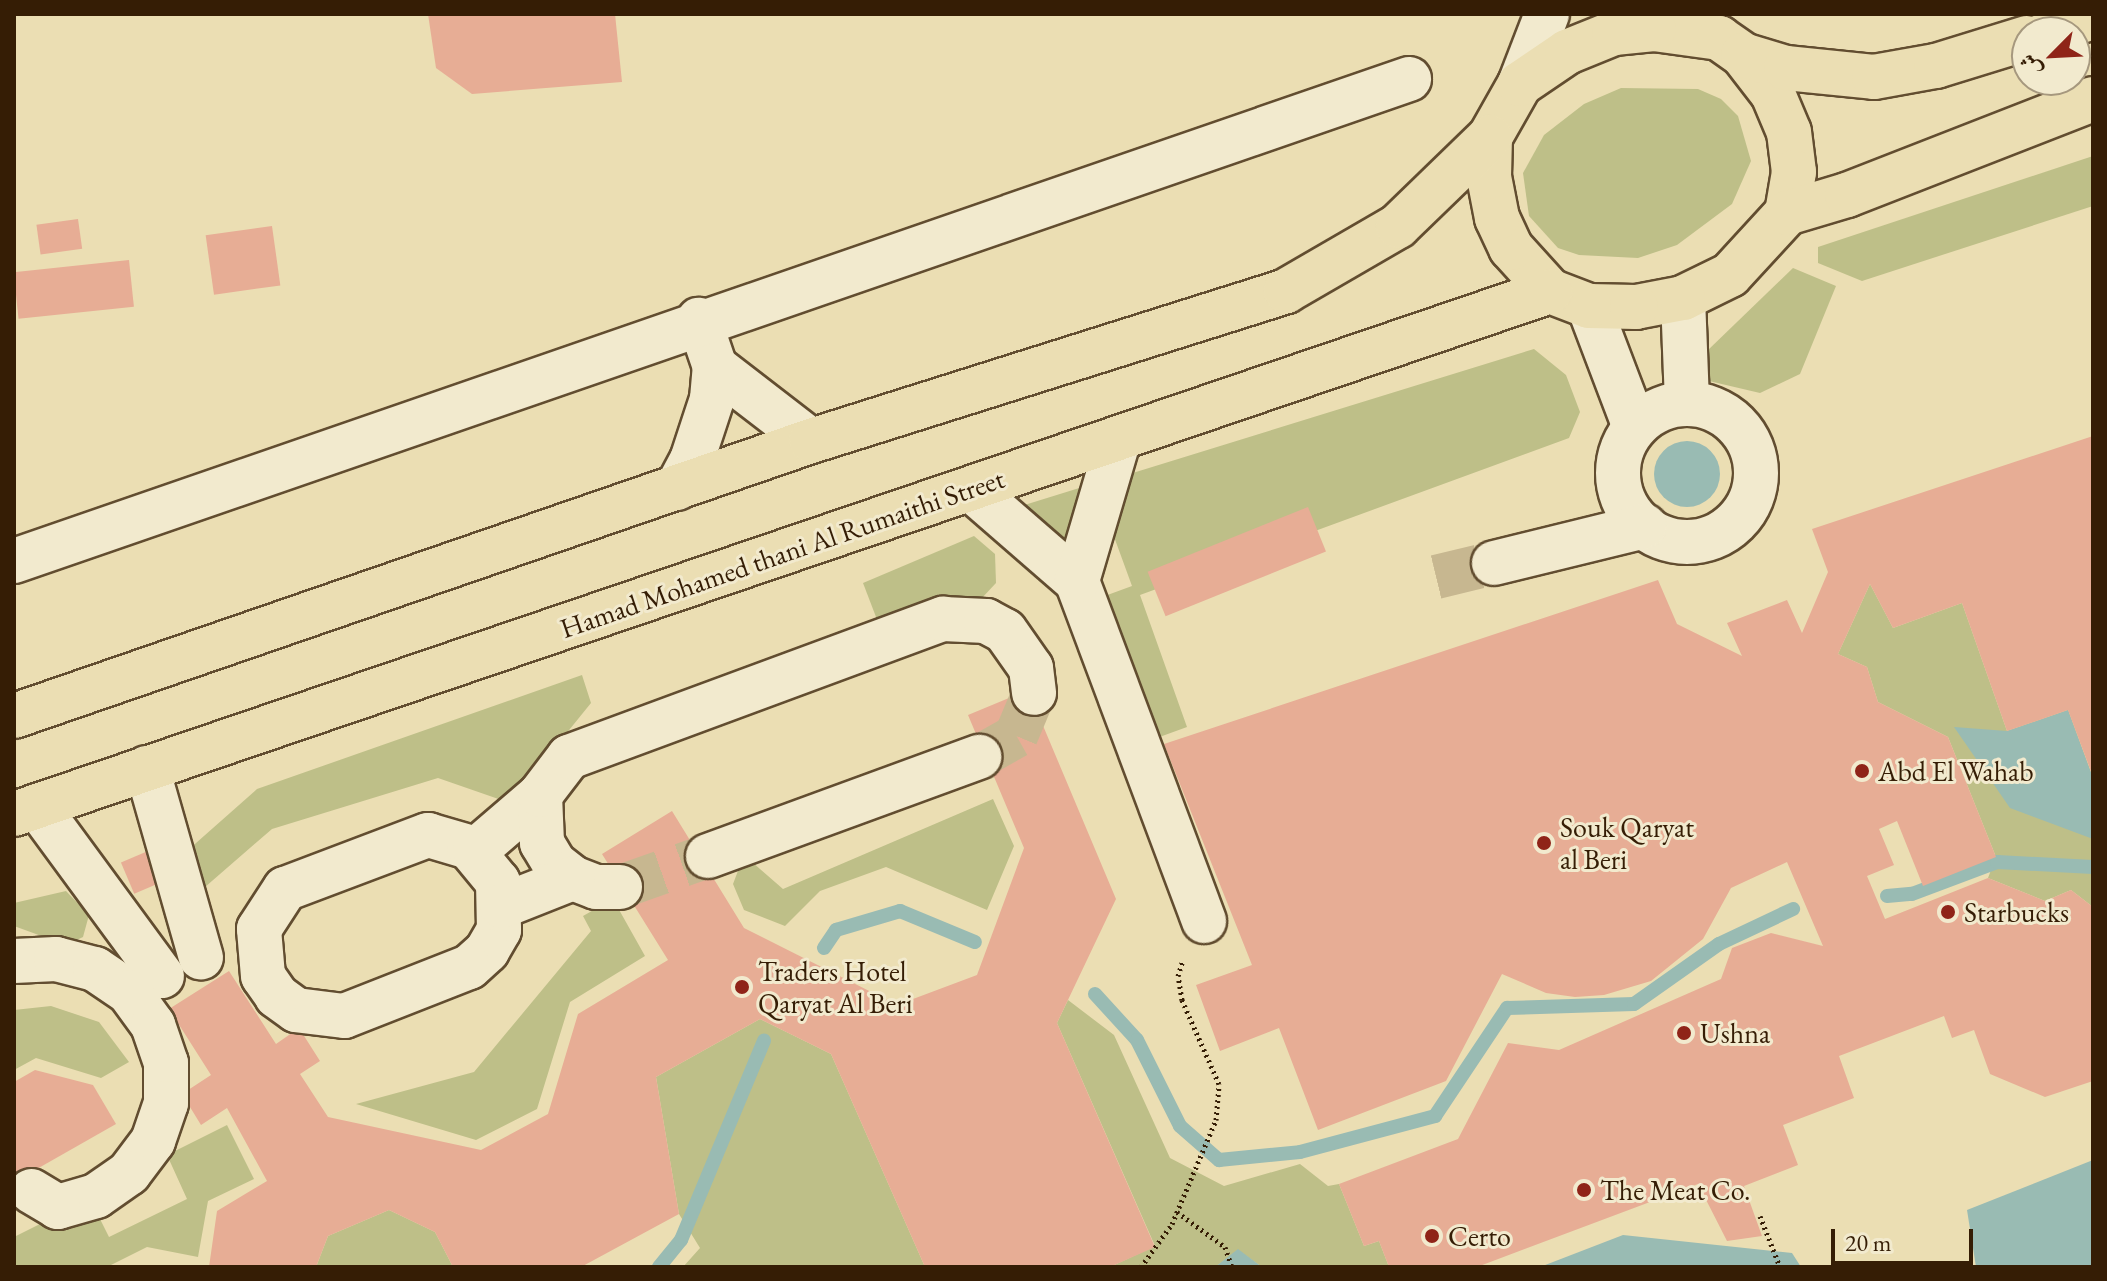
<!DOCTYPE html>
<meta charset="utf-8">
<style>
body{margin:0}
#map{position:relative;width:2107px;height:1281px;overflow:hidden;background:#ebdeb3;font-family:"EB Garamond",Amiri,serif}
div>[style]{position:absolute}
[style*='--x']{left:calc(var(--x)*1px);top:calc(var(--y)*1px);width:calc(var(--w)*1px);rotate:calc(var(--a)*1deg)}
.green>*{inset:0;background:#bebf88}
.water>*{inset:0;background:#99bbb3}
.round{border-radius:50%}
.stream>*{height:14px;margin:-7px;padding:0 7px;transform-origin:7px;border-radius:7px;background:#99bbb3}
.building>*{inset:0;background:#e7ad95;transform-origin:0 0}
.minor-tunnel>*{height:44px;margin-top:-22px;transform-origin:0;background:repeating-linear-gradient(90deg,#c7b790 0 44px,transparent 0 66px)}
.path>*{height:5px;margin-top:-2.5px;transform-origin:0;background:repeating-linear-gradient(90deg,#351d05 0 2px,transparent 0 6px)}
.roads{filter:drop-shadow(2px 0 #624d30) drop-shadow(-2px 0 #624d30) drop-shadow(0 2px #624d30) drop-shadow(0 -2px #624d30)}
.minor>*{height:44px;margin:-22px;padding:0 22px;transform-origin:22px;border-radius:22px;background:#f2eace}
.minor>.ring{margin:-22px;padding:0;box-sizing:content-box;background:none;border:44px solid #f2eace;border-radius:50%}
.major>*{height:44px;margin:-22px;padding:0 22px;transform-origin:22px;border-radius:22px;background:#ebdeb3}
.dots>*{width:22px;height:22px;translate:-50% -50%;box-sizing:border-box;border:4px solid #f2eace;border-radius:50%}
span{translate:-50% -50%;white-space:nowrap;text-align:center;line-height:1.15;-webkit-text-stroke:6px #f2eace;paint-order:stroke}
.street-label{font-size:28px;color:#351d05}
.poi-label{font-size:28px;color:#351d05}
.left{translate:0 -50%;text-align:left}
.frame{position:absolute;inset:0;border:16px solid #351d05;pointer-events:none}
.north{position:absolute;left:2011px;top:16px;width:80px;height:80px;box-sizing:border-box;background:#f2eace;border:2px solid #a6987e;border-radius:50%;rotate:246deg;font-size:22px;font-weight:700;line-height:32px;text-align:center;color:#351d05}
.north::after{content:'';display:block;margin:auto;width:28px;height:36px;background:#8f2418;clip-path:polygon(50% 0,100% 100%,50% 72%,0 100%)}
.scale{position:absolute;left:1831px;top:1229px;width:142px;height:36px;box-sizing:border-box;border:4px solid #351d05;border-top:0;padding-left:10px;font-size:24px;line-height:28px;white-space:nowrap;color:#351d05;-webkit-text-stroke:6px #f2eace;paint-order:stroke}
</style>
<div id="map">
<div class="green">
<div style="clip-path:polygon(1621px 88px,1698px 89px,1721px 99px,1738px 116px,1751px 161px,1732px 204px,1677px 245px,1638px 258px,1579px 255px,1558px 248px,1529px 216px,1523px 173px,1544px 135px,1584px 104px)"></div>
<div style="clip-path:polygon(2093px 156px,2093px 206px,1862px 281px,1818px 263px,1818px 247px)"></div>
<div style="clip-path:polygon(1793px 268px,1836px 286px,1800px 374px,1760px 393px,1709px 381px,1707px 351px)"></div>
<div style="clip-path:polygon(1534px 349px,1566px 375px,1580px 412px,1569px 438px,1140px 595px,1187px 727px,1154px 739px,1102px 597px,1132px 586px,1109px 523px,1123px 476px)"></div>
<div style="clip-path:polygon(1089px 485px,1069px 554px,1018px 507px)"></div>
<div style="clip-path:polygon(974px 536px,995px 554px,996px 583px,981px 599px,881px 630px,863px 583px)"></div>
<div style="clip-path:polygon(1870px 584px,1893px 628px,1962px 603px,2007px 731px,2068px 710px,2093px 778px,2093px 907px,2071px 890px,2045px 901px,1988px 878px,1996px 857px,1948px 737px,1878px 702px,1867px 667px,1838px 654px)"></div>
<div style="clip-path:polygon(582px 675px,591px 703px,510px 803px,438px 778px,272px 829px,197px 894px,187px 851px,257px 789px)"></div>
<div style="clip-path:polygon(993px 799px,1014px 846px,987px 910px,886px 867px,820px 891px,785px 926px,744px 910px,733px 884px,744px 855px,783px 889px)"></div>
<div style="clip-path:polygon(66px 891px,89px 915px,83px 937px,66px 945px,14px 926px,14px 903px)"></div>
<div style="clip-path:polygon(613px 899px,645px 956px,570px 1002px,537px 1109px,476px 1140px,356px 1104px,474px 1072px,591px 931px,583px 916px)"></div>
<div style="clip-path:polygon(1068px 1000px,1114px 1035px,1170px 1158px,1224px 1186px,1300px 1164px,1328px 1186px,1339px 1184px,1364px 1246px,1379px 1241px,1389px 1267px,1262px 1267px,1238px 1250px,1215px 1267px,1110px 1267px,1155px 1246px,1057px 1023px)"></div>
<div style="clip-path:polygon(51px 1006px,99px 1022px,129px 1062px,101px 1078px,36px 1058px,14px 1070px,14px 1010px)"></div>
<div style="clip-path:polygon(760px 1019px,831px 1054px,925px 1267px,683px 1267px,700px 1248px,679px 1214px,656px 1077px)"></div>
<div style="clip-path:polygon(227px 1125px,254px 1179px,208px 1201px,198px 1257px,147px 1247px,107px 1267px,14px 1267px,14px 1237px,90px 1199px,109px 1237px,187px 1199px,167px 1155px)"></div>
<div style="clip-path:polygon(389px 1210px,435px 1232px,453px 1267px,316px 1267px,328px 1236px)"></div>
</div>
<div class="water">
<div class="round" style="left:1654px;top:441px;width:66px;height:66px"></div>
<div style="clip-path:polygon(2068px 710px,2093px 778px,2093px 839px,2010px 808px,1954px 727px,2007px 731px)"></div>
<div style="clip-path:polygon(2093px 1160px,2093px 1267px,1976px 1267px,1967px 1210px)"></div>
<div style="clip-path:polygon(1623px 1235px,1792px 1253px,1801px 1267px,1540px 1267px)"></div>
<div style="clip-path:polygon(1238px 1249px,1262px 1267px,1215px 1267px)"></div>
</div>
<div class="stream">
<div style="--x:1887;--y:896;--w:25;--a:-5"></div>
<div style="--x:1912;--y:894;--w:91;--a:-20.6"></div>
<div style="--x:1997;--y:862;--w:96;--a:3"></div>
<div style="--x:824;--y:948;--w:22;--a:-56"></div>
<div style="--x:836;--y:930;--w:67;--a:-16.5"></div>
<div style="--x:900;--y:911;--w:81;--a:22.5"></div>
<div style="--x:1095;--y:994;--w:62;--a:47.6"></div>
<div style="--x:1137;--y:1040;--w:96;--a:63.4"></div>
<div style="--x:1180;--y:1126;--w:52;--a:41.1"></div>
<div style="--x:1219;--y:1160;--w:81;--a:-5.6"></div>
<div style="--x:1300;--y:1152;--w:140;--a:-14.9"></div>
<div style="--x:1435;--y:1116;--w:130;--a:-56.3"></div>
<div style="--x:1507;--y:1008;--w:127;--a:-1.8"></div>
<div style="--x:1634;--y:1004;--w:104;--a:-35.2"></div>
<div style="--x:1719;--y:944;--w:82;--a:-25.3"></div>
<div style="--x:659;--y:1267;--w:35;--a:-51"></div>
<div style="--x:681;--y:1240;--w:216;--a:-67.4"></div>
</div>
<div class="building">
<div style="clip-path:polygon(428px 14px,615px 14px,622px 82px,472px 94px,436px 68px)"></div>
<div style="left:78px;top:219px;width:30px;height:42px;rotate:82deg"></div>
<div style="left:272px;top:226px;width:60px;height:67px;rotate:82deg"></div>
<div style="left:129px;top:260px;width:47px;height:116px;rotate:84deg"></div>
<div style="clip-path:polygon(2093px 436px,2093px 777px,2068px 710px,2007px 731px,1962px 603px,1893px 628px,1870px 584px,1838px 654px,1867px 667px,1878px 702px,1948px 737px,1996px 857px,1923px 886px,1897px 821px,1879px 829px,1894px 865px,1867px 876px,1885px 919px,1988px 878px,2045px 901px,2071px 890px,2093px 907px,2093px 1081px,2045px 1097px,1990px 1074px,1974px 1030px,1952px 1038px,1944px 1016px,1839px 1056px,1854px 1098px,1783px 1125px,1798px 1165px,1744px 1186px,1762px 1236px,1727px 1241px,1698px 1184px,1477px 1267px,1389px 1267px,1379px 1241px,1364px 1246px,1339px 1184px,1458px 1139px,1508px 1043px,1559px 1050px,1721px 979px,1732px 948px,1771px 933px,1823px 946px,1787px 862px,1731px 888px,1703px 939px,1651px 981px,1604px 995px,1575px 997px,1546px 993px,1502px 974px,1446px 1081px,1318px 1130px,1279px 1028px,1220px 1051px,1196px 985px,1252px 965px,1164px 744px,1658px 580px,1677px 624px,1742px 656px,1727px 623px,1787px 600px,1802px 633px,1828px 572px,1812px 529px)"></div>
<div style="left:1308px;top:507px;width:48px;height:173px;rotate:68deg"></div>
<div style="clip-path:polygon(1028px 690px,1116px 899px,1057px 1023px,1155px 1247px,1110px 1267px,925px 1267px,831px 1054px,760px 1019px,656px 1077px,679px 1214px,581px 1267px,453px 1267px,435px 1232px,389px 1210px,328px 1236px,316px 1267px,209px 1267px,217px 1211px,267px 1181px,227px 1108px,201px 1125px,182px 1094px,211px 1075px,169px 1009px,229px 971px,276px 1044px,299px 1028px,320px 1061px,300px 1074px,328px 1117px,481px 1150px,548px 1114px,578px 1014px,668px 960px,602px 854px,672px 811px,744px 928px,897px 1005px,977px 975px,1024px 848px,968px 715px)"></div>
<div style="left:155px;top:848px;width:34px;height:37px;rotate:67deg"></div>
<div style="clip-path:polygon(35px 1070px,93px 1085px,116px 1124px,14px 1182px,14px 1082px)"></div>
</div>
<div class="minor-tunnel">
<div style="--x:1436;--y:577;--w:60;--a:-13.6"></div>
<div style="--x:979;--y:757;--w:43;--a:-29.6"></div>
<div style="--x:1016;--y:736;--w:47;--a:-67.3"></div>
<div style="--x:620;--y:887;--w:93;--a:-19.4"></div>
</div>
<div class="path">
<div style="--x:1177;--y:1212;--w:59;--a:36.1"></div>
<div style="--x:1225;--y:1247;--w:21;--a:71"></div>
<div style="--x:1760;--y:1216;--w:55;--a:68.6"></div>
<div style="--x:1141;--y:1267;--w:53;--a:-54.2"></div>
<div style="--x:1172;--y:1224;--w:113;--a:-67.1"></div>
<div style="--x:1216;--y:1120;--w:36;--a:-85"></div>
<div style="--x:1219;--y:1084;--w:92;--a:-113.8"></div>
<div style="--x:1182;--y:1000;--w:24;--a:-99"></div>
<div style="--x:1178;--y:976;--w:17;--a:-73"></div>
</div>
<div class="roads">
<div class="minor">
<div style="--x:1520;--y:84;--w:75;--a:-68.9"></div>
<div style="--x:1683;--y:298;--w:105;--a:87.8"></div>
<div style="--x:1589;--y:306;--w:129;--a:69.2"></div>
<div style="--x:715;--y:367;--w:121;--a:37.6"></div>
<div class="ring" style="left:1618px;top:404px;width:94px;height:94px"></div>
<div style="--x:677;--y:488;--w:32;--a:-62"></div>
<div style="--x:692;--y:460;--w:64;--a:-71.8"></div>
<div style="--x:712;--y:399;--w:32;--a:-85"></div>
<div style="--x:715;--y:367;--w:50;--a:-108.8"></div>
<div style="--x:971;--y:489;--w:140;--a:41"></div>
<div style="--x:1077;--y:581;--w:363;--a:69.5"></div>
<div style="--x:14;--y:561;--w:1476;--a:-19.06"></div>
<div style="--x:1494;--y:563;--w:155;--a:-13.8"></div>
<div style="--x:1077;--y:581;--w:149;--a:-73.6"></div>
<div style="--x:147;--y:768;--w:197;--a:74.1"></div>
<div style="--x:37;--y:806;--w:211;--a:53.7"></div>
<div style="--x:428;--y:835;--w:43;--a:16.3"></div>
<div style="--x:469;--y:847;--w:45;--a:50.4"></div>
<div style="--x:498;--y:882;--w:48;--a:88.8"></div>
<div style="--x:499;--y:930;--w:24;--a:120"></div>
<div style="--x:487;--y:951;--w:24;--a:138"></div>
<div style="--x:469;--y:967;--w:134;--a:158.6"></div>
<div style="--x:344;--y:1016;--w:48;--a:-172.9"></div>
<div style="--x:296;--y:1010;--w:24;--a:-144"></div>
<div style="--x:277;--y:996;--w:24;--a:-125"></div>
<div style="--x:263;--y:976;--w:47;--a:-94.9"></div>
<div style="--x:259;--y:929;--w:48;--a:-57"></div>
<div style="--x:285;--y:889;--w:153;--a:-20.7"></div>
<div style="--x:475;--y:851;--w:86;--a:-40.7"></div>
<div style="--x:708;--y:856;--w:289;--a:-20.1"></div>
<div style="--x:620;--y:887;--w:24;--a:180"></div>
<div style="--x:596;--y:887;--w:25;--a:-159"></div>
<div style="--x:573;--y:878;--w:24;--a:-142"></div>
<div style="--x:554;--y:863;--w:23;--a:-121"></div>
<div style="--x:542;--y:843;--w:48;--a:-92.4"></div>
<div style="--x:540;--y:795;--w:48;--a:-52.7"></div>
<div style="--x:569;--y:757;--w:399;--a:-20.3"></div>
<div style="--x:943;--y:619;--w:43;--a:2.7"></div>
<div style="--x:986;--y:621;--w:21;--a:28"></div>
<div style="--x:1005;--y:631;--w:45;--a:54.9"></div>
<div style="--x:1031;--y:668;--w:25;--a:83"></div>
<div style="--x:502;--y:906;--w:76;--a:-21.5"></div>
<div style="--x:14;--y:961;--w:42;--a:-2.7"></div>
<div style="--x:56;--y:959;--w:40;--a:14.4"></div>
<div style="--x:95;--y:969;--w:41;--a:34.1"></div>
<div style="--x:129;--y:992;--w:41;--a:54"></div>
<div style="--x:153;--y:1025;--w:40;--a:71.1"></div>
<div style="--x:166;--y:1063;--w:40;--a:90"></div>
<div style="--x:166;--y:1103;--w:40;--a:108.9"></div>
<div style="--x:153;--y:1141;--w:40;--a:127"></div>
<div style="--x:129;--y:1173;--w:40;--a:145.1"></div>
<div style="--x:96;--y:1196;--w:40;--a:164"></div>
<div style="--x:58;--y:1207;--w:31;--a:-149"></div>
</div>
<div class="major">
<div style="--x:1654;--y:29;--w:66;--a:7.9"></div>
<div style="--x:1719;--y:38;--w:29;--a:35"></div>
<div style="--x:1743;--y:55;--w:49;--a:52.4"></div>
<div style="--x:1773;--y:94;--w:41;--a:67.2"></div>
<div style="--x:1789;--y:132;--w:40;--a:82.9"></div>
<div style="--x:1794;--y:172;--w:42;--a:99.7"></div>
<div style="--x:1787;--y:213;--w:84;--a:132.6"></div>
<div style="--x:1730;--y:275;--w:52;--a:153.9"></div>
<div style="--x:1683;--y:298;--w:48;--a:169.2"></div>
<div style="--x:1636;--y:307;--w:47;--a:-178.8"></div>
<div style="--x:1589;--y:306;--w:42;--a:-159"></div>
<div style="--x:1550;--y:291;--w:58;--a:-132.2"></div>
<div style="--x:1511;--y:248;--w:33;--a:-115"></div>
<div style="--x:1497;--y:218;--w:42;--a:-101"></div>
<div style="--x:1489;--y:177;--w:40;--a:-88.6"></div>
<div style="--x:1490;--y:137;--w:61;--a:-60.5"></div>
<div style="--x:1520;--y:84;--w:57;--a:-34.2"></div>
<div style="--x:1567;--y:52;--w:51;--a:-22"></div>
<div style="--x:1614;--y:33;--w:40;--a:-5.7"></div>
<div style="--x:2048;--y:32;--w:47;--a:-18.4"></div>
<div style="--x:1743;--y:55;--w:45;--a:16.8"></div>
<div style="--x:1786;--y:68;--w:88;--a:5.8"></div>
<div style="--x:1874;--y:77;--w:63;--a:-10.1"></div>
<div style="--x:1936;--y:66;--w:95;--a:-17.1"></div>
<div style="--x:1787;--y:213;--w:63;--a:-16.7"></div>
<div style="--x:1847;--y:195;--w:264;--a:-21.3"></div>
<div style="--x:14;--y:716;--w:843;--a:-19.04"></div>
<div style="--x:811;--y:441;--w:498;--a:-17.5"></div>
<div style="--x:1286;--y:291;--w:129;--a:-30.1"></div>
<div style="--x:1398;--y:226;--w:128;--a:-44.1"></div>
<div style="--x:14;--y:814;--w:1623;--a:-18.8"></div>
</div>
</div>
<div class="dots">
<div style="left:1862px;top:771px;background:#8f2418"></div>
<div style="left:1544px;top:843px;background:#8f2418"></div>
<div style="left:1948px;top:912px;background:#8f2418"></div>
<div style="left:742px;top:987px;background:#8f2418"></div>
<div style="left:1684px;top:1033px;background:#8f2418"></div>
<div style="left:1584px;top:1190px;background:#8f2418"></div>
<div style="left:1432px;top:1236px;background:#8f2418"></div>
</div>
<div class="street-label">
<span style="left:782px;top:553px;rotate:-19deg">Hamad Mohamed thani Al Rumaithi Street</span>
</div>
<div class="poi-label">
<span class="left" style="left:1878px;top:771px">Abd El Wahab</span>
<span class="left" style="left:1560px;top:843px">Souk Qaryat<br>al Beri</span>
<span class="left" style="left:1964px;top:912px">Starbucks</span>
<span class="left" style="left:758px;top:987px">Traders Hotel<br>Qaryat Al Beri</span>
<span class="left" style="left:1700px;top:1033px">Ushna</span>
<span class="left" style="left:1600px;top:1190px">The Meat Co.</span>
<span class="left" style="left:1448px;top:1236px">Certo</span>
</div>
<div class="frame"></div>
<div class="north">ش</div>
<div class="scale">20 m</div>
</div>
